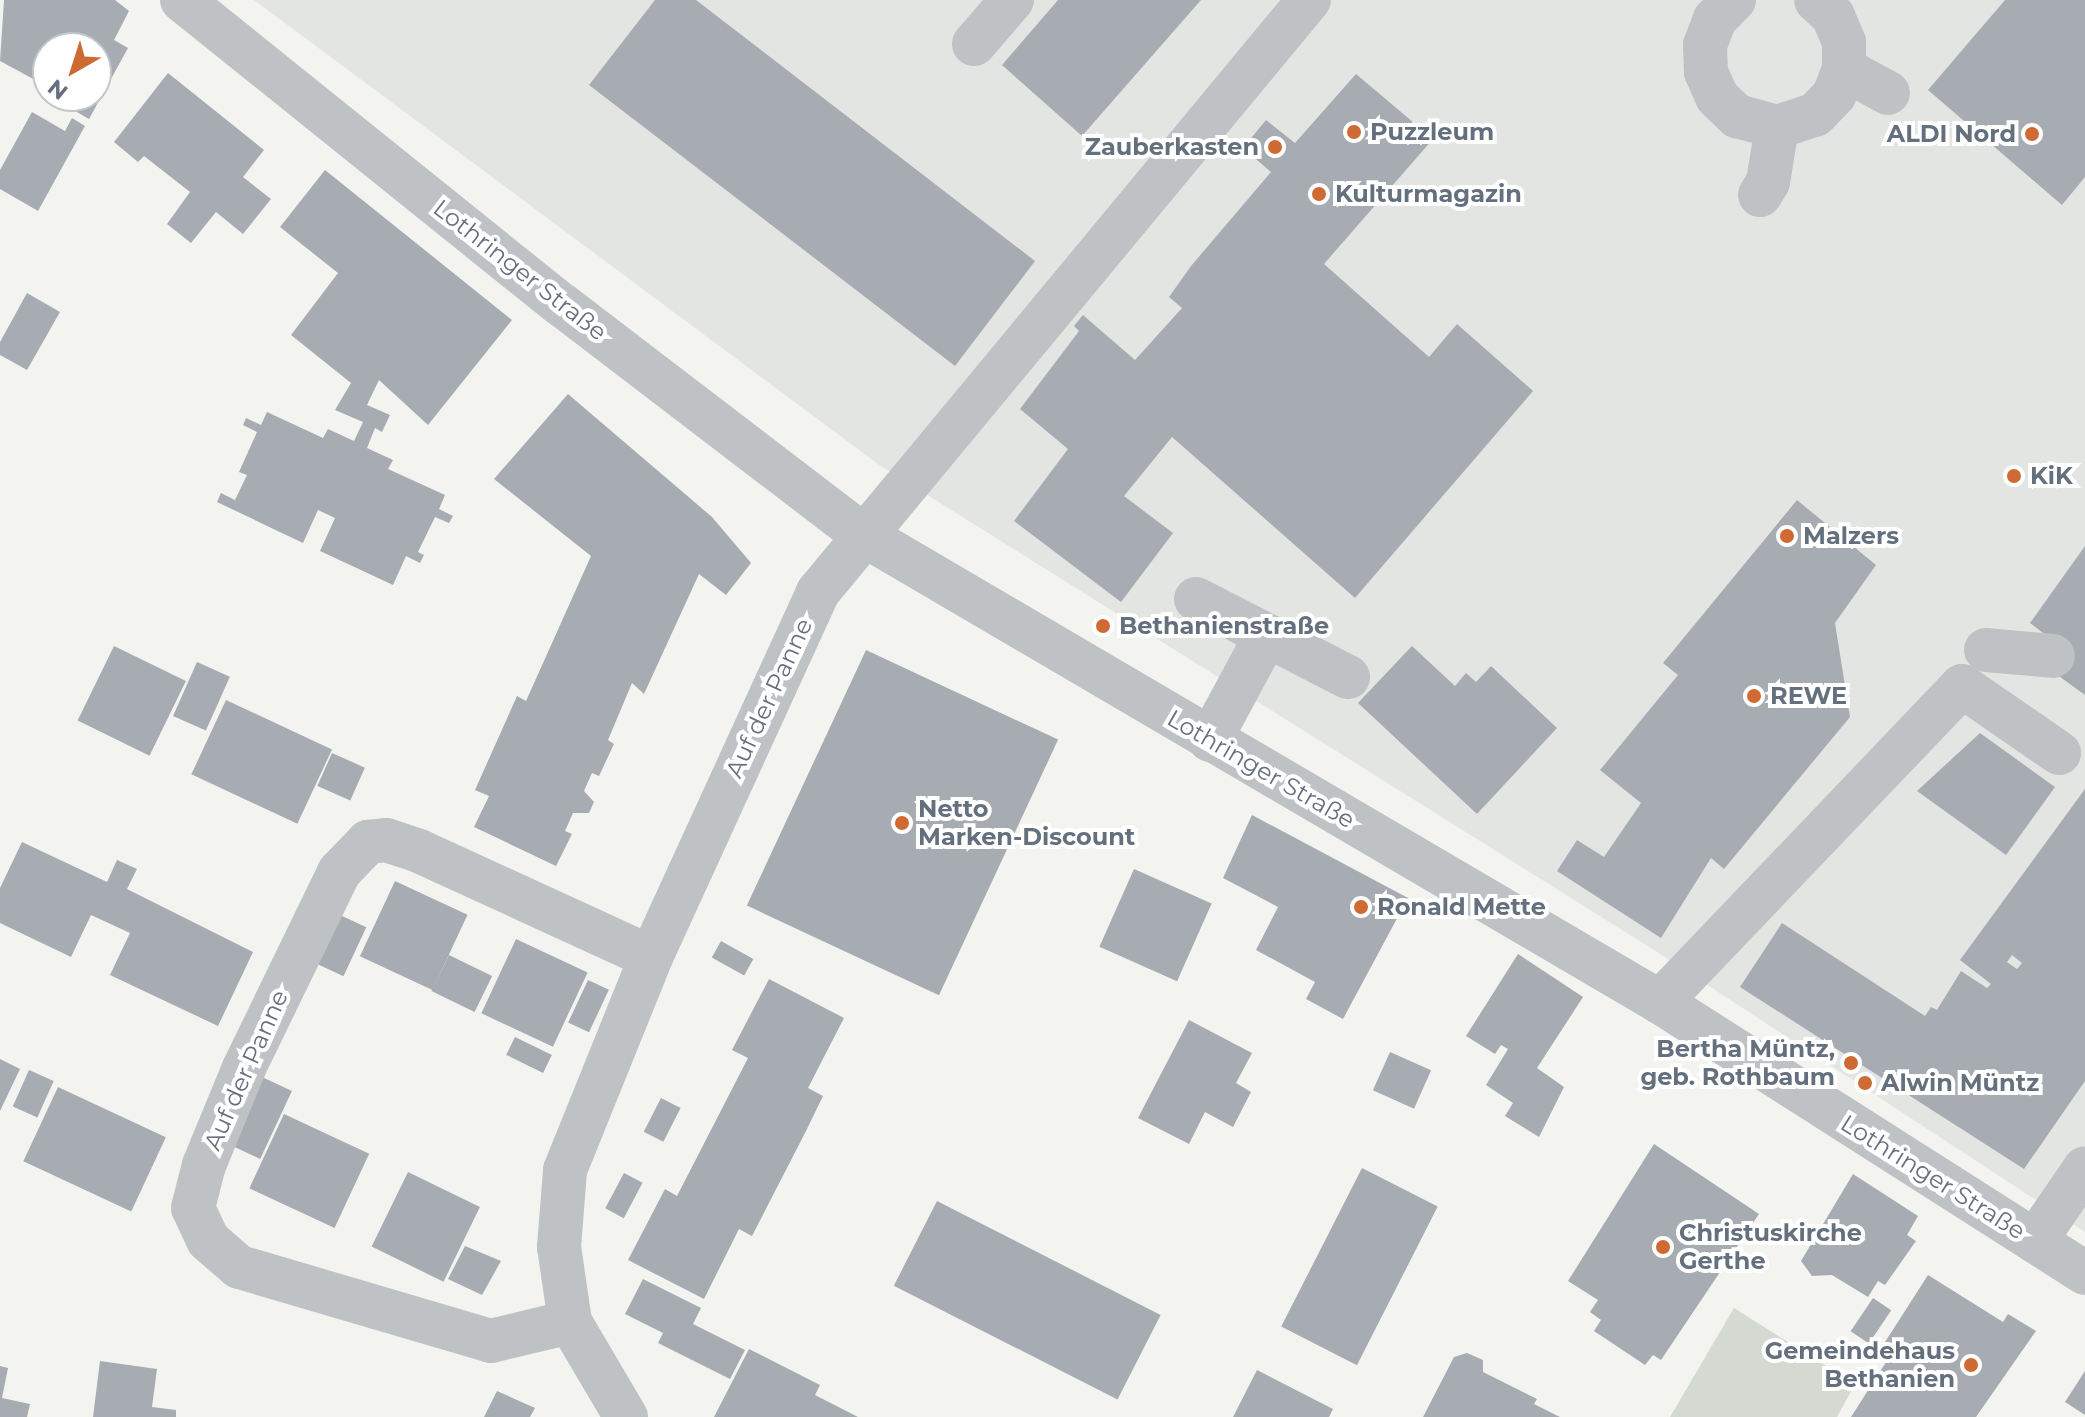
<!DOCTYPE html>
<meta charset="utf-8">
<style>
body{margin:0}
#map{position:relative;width:2085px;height:1417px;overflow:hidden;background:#f3f3f0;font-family:Montserrat,sans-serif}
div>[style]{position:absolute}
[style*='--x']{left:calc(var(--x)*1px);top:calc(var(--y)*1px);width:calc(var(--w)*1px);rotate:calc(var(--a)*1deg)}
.built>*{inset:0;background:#e3e5e3}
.green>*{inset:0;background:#d4dad1}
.building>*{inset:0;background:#a7acb2;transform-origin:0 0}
.minor>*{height:44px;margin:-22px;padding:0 22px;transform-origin:22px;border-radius:22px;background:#bfc2c5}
.dots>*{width:22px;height:22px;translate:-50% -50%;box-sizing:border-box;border:4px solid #fff;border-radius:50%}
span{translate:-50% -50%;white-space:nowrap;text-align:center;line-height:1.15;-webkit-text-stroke:8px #fff;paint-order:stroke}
.poi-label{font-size:24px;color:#65707e;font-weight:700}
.left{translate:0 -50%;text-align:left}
.right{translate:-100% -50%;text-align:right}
.street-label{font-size:24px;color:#65707e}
.north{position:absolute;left:32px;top:32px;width:80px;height:80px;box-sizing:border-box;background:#fff;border:2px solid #c1c6cb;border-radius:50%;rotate:219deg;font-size:22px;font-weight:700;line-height:32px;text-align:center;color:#65707e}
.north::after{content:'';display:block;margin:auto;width:28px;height:36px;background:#cf6a34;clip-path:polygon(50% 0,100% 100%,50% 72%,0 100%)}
</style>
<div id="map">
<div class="built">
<div style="clip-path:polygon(254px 0,2085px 0,2085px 1232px,1654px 950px,878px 464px)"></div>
</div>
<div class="green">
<div style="clip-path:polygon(1734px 1308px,1855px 1384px,1837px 1417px,1670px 1417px)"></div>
</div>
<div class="building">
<div style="clip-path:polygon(4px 0,115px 0,129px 11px,114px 40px,128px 48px,89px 119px,49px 96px,96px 96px,96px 48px,48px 48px,48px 75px,42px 72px,37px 81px,0 61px)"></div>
<div style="clip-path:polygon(655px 0,696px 0,1035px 261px,955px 366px,589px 85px)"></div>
<div style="clip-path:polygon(1058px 0,1201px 0,1082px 136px,1002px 65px)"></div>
<div style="clip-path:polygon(2005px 0,2085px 0,2085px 177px,2062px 205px,1928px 90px)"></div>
<div style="clip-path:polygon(168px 73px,264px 150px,243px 177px,271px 199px,243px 234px,216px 212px,191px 243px,167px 224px,190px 192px,144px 156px,138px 162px,114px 142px)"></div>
<div style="clip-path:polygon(1356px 74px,1433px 139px,1324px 264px,1429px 357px,1457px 324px,1533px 391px,1355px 598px,1172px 437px,1124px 496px,1173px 533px,1121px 602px,1014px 521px,1068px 449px,1020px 409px,1079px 331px,1074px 326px,1083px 315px,1135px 360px,1182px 308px,1169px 297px,1191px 266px,1271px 172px,1243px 148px,1266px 120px,1295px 143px)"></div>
<div style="clip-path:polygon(32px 112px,65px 131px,72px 118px,85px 126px,38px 211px,0 189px,0 170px)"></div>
<div style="clip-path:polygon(325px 170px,512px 320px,428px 425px,379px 380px,367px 405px,390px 415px,382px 432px,375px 428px,367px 448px,393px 460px,388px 469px,445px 495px,439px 509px,453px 516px,449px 523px,435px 517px,418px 552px,424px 555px,420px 563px,406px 556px,393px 585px,320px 551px,335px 518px,318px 510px,303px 543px,217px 502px,221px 493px,235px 500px,247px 475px,239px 472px,257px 432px,243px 425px,246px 418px,261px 425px,267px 412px,323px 438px,328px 429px,354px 441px,363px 422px,335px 410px,351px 383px,291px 335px,338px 273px,280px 227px)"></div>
<div style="clip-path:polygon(27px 293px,60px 312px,27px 370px,0 355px,0 342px)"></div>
<div style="clip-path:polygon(568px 394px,712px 517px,751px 563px,726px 595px,699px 574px,644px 694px,632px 683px,608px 740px,614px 744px,599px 776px,592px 773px,584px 791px,594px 802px,589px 813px,573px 813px,565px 831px,572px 834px,556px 866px,474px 827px,489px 796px,475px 790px,517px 696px,526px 701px,591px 556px,494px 479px)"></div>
<div style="clip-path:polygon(1797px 500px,1876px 565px,1835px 623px,1850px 717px,1724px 869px,1711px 858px,1661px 938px,1557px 871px,1577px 840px,1604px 857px,1641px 803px,1600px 770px,1678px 675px,1663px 663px)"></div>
<div style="clip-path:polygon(2085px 546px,2085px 695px,2045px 666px,2060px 646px,2030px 623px)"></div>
<div style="left:114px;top:646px;width:80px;height:83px;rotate:26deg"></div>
<div style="clip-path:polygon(1412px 646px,1455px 686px,1466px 673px,1476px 682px,1491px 666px,1557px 728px,1477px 814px,1358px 703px)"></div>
<div style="left:866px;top:650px;width:212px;height:282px;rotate:25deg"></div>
<div style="left:197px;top:662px;width:36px;height:59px;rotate:24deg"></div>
<div style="left:226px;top:700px;width:117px;height:82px;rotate:25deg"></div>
<div style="clip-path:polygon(1980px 733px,2055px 787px,2006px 855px,1917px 791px)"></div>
<div style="left:332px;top:753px;width:36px;height:36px;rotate:24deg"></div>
<div style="clip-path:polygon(evenodd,2085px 789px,2085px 1081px,2024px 1169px,1740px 987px,1782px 923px,1925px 1016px,1931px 1007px,1937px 1010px,1961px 971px,1987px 988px,1991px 984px,1960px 960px,2085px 789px,2012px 955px,2022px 963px,2017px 969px,2007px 962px,2012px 955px)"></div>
<div style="clip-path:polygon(1252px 815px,1408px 898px,1343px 1019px,1306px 999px,1315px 982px,1256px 950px,1278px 907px,1223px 878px)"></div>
<div style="clip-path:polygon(22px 842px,107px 882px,117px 860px,137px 869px,127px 889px,253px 952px,218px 1026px,110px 975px,130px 933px,91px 915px,71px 957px,0 923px,0 888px)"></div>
<div style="left:1134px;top:869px;width:85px;height:85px;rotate:24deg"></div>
<div style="left:395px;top:881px;width:80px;height:83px;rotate:25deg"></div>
<div style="left:340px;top:915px;width:29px;height:54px;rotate:25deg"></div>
<div style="left:516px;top:939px;width:79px;height:82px;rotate:25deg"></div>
<div style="left:721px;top:941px;width:37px;height:19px;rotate:29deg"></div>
<div style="clip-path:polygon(1518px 954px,1583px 997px,1537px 1068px,1564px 1087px,1539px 1137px,1505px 1116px,1513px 1103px,1486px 1085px,1508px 1049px,1501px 1045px,1495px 1054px,1466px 1036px)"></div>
<div style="left:449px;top:955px;width:48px;height:40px;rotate:26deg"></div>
<div style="clip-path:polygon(769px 979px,844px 1018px,808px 1088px,823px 1096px,806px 1131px,752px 1236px,739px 1229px,704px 1299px,628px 1260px,665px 1189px,677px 1196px,748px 1058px,732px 1050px)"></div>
<div style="left:588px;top:980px;width:23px;height:47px;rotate:25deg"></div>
<div style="clip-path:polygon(1189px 1020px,1252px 1053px,1236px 1083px,1251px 1092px,1233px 1127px,1205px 1112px,1189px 1144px,1138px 1118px)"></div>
<div style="left:515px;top:1037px;width:41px;height:20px;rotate:26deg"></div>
<div style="left:1390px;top:1052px;width:45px;height:42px;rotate:24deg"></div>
<div style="clip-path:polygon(0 1059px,20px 1069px,0 1111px)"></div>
<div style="left:29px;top:1070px;width:27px;height:40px;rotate:24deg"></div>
<div style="left:262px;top:1077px;width:33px;height:75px;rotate:25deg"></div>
<div style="left:58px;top:1087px;width:119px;height:82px;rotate:25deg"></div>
<div style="left:661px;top:1098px;width:22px;height:38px;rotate:27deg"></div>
<div style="left:284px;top:1114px;width:94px;height:82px;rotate:25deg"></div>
<div style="clip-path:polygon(1654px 1144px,1759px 1214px,1661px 1360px,1653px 1355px,1645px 1365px,1594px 1331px,1601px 1320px,1590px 1312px,1598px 1300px,1568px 1281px)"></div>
<div style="left:1362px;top:1168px;width:85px;height:178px;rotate:27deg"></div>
<div style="left:408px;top:1172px;width:80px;height:83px;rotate:26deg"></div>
<div style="left:624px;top:1173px;width:21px;height:40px;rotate:28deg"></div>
<div style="clip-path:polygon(1853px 1174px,1918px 1216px,1907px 1235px,1916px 1241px,1885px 1285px,1878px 1281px,1868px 1297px,1832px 1275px,1812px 1276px,1801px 1261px)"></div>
<div style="left:937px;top:1201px;width:251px;height:95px;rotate:27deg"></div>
<div style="clip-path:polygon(465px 1246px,501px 1261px,482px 1295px,448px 1279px)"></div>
<div style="clip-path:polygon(1928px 1275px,2003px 1322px,2008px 1314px,2036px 1331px,1976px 1417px,1851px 1417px,1888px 1359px,1878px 1353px)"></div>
<div style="clip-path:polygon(643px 1279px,701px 1308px,693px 1324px,745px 1350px,730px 1379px,658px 1343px,663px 1333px,625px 1314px)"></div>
<div style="left:1873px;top:1298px;width:22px;height:40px;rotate:34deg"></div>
<div style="clip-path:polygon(749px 1349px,820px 1385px,815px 1395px,858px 1417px,714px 1417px)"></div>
<div style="clip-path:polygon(1467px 1353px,1483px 1360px,1483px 1372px,1537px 1399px,1534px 1404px,1560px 1417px,1423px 1417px,1454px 1357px)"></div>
<div style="clip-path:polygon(100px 1361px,157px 1369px,152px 1407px,176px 1410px,176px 1417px,93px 1417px)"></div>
<div style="clip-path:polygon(0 1366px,8px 1368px,2px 1398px,30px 1404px,27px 1417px,0 1417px)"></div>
<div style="clip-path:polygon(1257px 1370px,1333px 1409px,1329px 1417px,1233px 1417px)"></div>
<div style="clip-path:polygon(2085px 1371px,2085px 1415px,2065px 1402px)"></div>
<div style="clip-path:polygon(497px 1391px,535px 1408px,530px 1417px,484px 1417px)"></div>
</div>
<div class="minor">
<div style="--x:182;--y:0;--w:487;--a:38.8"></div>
<div style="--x:562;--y:305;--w:377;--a:37.4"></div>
<div style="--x:862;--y:534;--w:925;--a:30.39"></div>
<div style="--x:1660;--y:1002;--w:504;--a:32.52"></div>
<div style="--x:1734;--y:0;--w:27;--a:135"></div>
<div style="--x:1715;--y:19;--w:28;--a:111"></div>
<div style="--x:1705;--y:45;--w:27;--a:88"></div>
<div style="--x:1706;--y:72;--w:27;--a:66"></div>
<div style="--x:1717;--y:97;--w:28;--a:44"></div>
<div style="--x:1737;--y:116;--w:41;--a:15.4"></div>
<div style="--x:1777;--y:127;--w:40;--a:-18"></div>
<div style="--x:1815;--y:115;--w:28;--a:-46"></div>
<div style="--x:1834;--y:95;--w:28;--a:-69"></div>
<div style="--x:1844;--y:69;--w:27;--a:-90"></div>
<div style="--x:1844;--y:42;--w:28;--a:-113"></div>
<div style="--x:1833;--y:16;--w:23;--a:-137"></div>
<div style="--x:974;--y:44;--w:58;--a:-49.2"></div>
<div style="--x:1844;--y:69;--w:50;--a:28.6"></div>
<div style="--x:1760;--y:195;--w:15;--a:-58"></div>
<div style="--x:1768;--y:182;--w:56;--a:-80.7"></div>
<div style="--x:1196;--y:599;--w:171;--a:27.2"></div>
<div style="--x:1986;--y:650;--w:67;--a:5.1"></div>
<div style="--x:1210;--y:740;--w:118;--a:-61.7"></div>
<div style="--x:1660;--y:1002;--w:437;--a:-46.3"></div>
<div style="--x:1962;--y:686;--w:118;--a:34.6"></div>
<div style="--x:2035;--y:1241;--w:88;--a:-55.6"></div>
<div style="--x:570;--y:1322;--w:81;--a:166.5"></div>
<div style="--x:491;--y:1341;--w:263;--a:-163.6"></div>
<div style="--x:239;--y:1267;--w:41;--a:-138.9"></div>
<div style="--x:208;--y:1240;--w:35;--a:-115"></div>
<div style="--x:193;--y:1208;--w:44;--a:-75.7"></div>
<div style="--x:204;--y:1165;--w:105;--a:-67.6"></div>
<div style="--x:244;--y:1068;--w:218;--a:-64.1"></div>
<div style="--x:339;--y:872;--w:42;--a:-46"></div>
<div style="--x:368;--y:842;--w:18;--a:-6"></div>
<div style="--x:386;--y:840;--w:35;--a:18"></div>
<div style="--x:419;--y:851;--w:255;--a:24.6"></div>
<div style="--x:626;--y:1417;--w:110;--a:-120.5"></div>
<div style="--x:570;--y:1322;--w:76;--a:-98.3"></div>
<div style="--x:559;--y:1247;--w:77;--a:-85.5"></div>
<div style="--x:565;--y:1170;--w:230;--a:-68"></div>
<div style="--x:651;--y:957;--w:401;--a:-65.4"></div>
<div style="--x:818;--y:592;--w:769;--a:-50.33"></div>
</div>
<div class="dots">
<div style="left:1354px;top:132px;background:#cf6a34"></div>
<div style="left:2032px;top:134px;background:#cf6a34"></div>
<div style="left:1275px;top:147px;background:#cf6a34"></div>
<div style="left:1319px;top:194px;background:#cf6a34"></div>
<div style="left:2014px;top:476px;background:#cf6a34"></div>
<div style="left:1787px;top:536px;background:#cf6a34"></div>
<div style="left:1103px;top:626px;background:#cf6a34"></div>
<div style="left:1754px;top:696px;background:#cf6a34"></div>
<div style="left:902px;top:823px;background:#cf6a34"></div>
<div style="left:1361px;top:907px;background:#cf6a34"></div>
<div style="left:1851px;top:1063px;background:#cf6a34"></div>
<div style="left:1865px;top:1083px;background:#cf6a34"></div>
<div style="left:1663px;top:1247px;background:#cf6a34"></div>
<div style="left:1971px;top:1365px;background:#cf6a34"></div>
</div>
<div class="poi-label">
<span class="left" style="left:1370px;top:132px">Puzzleum</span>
<span class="right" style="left:2016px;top:134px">ALDI Nord</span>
<span class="right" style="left:1259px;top:147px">Zauberkasten</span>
<span class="left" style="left:1335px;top:194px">Kulturmagazin</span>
<span class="left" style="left:2030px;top:476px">KiK</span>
<span class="left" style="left:1803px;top:536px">Malzers</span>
<span class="left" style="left:1119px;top:626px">Bethanienstraße</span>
<span class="left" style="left:1770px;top:696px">REWE</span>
<span class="left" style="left:918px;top:823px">Netto<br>Marken-Discount</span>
<span class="left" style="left:1377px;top:907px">Ronald Mette</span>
<span class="right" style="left:1835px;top:1063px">Bertha Müntz,<br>geb. Rothbaum</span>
<span class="left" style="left:1881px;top:1083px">Alwin Müntz</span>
<span class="left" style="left:1679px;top:1247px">Christuskirche<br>Gerthe</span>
<span class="right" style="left:1955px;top:1365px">Gemeindehaus<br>Bethanien</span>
</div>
<div class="street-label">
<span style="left:520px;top:270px;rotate:38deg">Lothringer Straße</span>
<span style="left:769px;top:698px;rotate:-65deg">Auf der Panne</span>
<span style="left:1261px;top:769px;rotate:30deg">Lothringer Straße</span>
<span style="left:246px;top:1070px;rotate:-66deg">Auf der Panne</span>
<span style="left:1933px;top:1177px;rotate:32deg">Lothringer Straße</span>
</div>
<div class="north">N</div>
</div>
